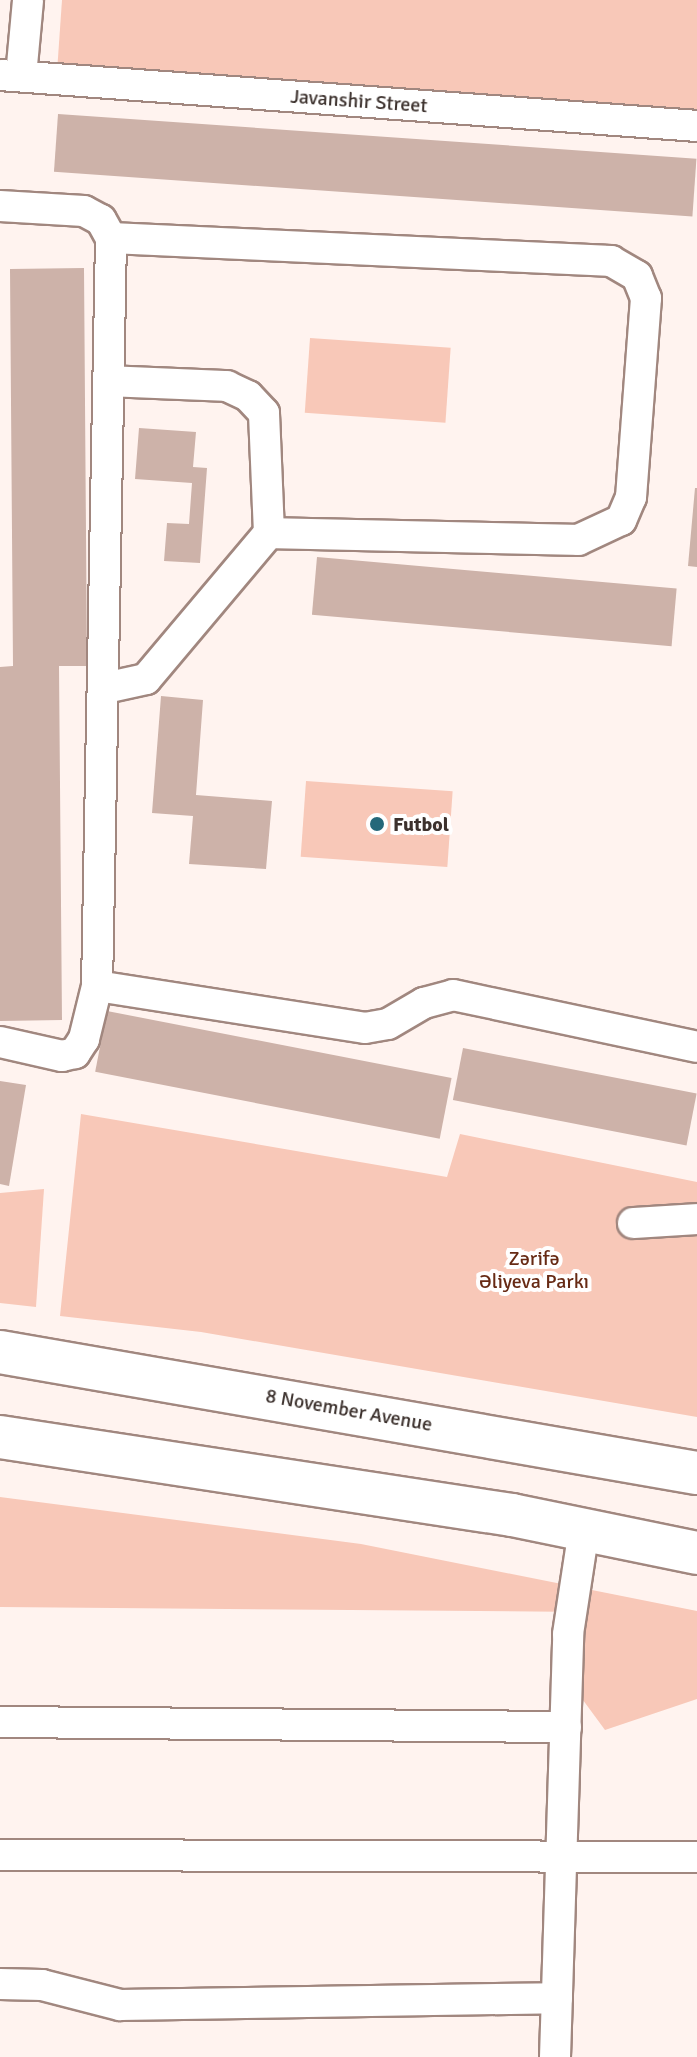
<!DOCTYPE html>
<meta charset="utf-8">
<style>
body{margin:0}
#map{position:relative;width:697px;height:2057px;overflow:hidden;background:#fff3ef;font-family:Signika,sans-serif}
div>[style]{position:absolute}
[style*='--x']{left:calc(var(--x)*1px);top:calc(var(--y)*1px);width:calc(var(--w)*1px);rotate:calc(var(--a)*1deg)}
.green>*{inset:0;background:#f8c8b8;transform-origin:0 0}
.building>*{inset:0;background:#cdb2a9;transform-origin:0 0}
.roads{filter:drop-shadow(2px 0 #a1877f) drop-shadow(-2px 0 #a1877f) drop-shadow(0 2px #a1877f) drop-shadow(0 -2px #a1877f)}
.minor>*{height:30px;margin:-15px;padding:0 15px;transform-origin:15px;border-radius:15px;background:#fff}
.highway>*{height:42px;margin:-21px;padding:0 21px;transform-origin:21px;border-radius:21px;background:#fff}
.dots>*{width:22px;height:22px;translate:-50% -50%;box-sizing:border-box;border:4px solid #fff;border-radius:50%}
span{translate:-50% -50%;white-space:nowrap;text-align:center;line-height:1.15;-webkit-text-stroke:8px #fff;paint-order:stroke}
.street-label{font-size:20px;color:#3c312d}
.poi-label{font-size:20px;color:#3c312d;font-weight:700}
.left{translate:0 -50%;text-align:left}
.park-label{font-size:20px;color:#672a14}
</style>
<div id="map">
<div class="green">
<div style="clip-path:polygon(62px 0,697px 0,697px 113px,57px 72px)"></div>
<div style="left:310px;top:338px;width:141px;height:75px;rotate:4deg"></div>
<div style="left:306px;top:781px;width:147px;height:76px;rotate:4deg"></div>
<div style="clip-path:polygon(81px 1114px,447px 1177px,460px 1134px,697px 1182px,697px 1417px,201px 1332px,60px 1316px)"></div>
<div style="clip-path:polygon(44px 1189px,36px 1307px,0 1303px,0 1193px)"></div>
<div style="clip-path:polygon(0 1497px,361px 1544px,697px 1611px,697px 1699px,605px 1730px,580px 1696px,585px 1612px,0 1607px)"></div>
</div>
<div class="building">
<div style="left:58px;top:114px;width:640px;height:58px;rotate:4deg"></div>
<div style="clip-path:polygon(84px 268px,87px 666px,59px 666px,62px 1020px,0 1021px,0 667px,13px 666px,10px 269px)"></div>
<div style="clip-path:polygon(139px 428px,196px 432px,193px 467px,207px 468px,200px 563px,164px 561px,167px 523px,189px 524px,192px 483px,135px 479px)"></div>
<div style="clip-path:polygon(695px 488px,697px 488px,697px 567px,688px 566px)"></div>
<div style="left:317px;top:557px;width:361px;height:58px;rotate:5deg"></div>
<div style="clip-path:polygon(161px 696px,203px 700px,196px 795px,272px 801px,266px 869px,189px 864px,193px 816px,152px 813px)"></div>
<div style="left:107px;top:1011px;width:351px;height:62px;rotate:11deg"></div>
<div style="left:463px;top:1048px;width:238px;height:53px;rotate:11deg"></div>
<div style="clip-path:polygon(0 1081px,26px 1085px,9px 1186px,0 1184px)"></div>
</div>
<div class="roads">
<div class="minor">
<div style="--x:0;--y:75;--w:699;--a:4.18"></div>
<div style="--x:21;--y:76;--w:76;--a:-84.7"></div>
<div style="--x:0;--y:206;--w:84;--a:3.4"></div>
<div style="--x:84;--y:211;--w:19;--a:28"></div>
<div style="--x:101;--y:220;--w:21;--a:61"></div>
<div style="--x:111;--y:238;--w:748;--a:91.07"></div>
<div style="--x:97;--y:986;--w:55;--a:103.8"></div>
<div style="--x:84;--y:1039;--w:17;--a:123"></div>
<div style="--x:75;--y:1053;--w:13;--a:167"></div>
<div style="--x:62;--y:1056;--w:64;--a:-167.3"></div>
<div style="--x:111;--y:238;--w:501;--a:2.63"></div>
<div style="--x:611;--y:261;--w:30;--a:30"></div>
<div style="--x:637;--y:276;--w:24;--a:68"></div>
<div style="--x:646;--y:298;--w:200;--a:94.3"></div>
<div style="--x:631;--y:497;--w:25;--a:113"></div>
<div style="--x:621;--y:520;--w:47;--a:155.1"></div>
<div style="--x:578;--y:540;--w:309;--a:-178.7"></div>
<div style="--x:105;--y:688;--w:42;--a:-12.4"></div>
<div style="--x:146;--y:679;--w:191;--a:-49.9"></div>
<div style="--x:269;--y:533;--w:120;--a:-92.4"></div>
<div style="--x:264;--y:413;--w:23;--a:-133"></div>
<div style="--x:248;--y:396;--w:23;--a:-155"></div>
<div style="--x:227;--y:386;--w:118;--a:-177.6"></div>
<div style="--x:97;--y:986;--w:271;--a:8.9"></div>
<div style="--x:365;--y:1028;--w:23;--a:-10"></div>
<div style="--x:388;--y:1024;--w:42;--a:-30.3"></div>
<div style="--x:424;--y:1003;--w:30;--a:-15"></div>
<div style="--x:453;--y:995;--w:249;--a:12"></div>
<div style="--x:633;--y:1223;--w:64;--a:-3.6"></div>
<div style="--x:0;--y:1722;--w:566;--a:0.51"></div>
<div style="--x:0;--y:1855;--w:697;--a:0.16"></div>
<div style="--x:0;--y:1984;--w:42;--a:1.4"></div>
<div style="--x:42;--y:1985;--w:81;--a:14.4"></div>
<div style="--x:120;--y:2005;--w:437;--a:-0.9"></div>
<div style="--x:555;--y:2057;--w:423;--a:-88.2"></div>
<div style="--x:568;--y:1634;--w:105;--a:-81.3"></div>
</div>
<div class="highway">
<div style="--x:0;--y:1352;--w:707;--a:9.85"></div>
<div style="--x:0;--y:1437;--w:518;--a:8.66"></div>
<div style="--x:512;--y:1515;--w:189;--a:11.6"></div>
</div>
</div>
<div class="dots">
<div style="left:377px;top:824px;background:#25687a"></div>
</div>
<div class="street-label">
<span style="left:359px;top:101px;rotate:4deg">Javanshir Street</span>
<span style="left:349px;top:1410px;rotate:10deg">8 November Avenue</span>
</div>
<div class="poi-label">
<span class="left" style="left:393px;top:824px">Futbol</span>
</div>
<div class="park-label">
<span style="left:534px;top:1270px">Zərifə<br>Əliyeva Parkı</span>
</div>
</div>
